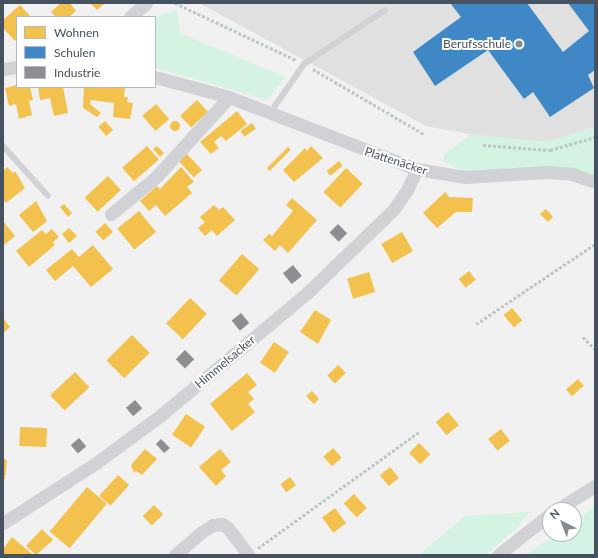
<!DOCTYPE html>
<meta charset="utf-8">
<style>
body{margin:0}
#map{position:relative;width:598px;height:558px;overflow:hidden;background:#f2f1f1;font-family:Lato,sans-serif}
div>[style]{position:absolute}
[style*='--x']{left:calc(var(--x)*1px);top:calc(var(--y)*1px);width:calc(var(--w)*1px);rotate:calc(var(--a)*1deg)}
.education>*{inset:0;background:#e0e0e1}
.green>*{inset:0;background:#d4f3e2}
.homes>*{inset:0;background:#f2c14e;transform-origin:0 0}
.round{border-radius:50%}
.schools>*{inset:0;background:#3f88c5}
.industry>*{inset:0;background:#8d8d92;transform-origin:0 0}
.path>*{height:2.5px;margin-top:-1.25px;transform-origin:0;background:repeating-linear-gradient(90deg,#bac7c5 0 3px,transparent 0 5px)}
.service>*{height:6px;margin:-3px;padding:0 3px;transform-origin:3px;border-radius:3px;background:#d0d2d5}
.minor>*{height:13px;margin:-6.5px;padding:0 6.5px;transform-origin:6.5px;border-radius:6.5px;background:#d0d2d5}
.dots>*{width:11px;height:11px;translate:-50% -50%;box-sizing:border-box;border:2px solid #fff;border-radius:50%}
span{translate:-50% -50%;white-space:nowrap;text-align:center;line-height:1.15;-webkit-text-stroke:4px #fff;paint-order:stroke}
.poi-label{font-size:12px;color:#465260}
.right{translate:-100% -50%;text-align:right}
.street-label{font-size:12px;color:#465260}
.frame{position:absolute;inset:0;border:4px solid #465260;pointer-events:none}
.legend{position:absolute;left:16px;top:16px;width:140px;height:72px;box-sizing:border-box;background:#fff;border:1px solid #b5babf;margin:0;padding:5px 7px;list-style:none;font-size:12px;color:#465260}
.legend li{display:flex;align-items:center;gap:8px;height:20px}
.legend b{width:20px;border:1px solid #b5babf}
.north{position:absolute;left:542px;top:502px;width:40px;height:40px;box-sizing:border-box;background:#fff;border:1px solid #b5babf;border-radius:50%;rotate:318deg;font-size:11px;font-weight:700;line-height:16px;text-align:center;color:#465260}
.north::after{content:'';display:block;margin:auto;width:14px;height:18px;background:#828a93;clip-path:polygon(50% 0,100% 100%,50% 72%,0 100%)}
</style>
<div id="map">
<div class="education">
<div style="clip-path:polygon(199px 3px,595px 3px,595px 127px,546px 142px,495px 139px,426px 126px)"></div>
</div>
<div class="green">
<div style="clip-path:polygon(177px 9px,180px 33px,285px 77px,268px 100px,155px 68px,155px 18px)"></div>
<div style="clip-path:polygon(595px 127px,595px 177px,566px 167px,467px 173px,443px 161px,444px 155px,471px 134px,546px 142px)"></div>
<div style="clip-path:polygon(595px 506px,595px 555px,526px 555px,556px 534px,574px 534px,574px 521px)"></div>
<div style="clip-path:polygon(529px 512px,519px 526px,486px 555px,419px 555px,465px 516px)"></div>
</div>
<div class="homes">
<div style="clip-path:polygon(61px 3px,70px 3px,76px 11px,69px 17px,56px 17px,51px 12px)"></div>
<div style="clip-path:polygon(90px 3px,105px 3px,97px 10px)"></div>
<div style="clip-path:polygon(20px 5px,31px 17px,17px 17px,17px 38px,15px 41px,3px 28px,3px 20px)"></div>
<div style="clip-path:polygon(17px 85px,30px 87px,33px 100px,29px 101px,32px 115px,19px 119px,16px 104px,9px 106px,5px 88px)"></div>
<div style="clip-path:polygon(38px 87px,63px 87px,68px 113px,54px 116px,50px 98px,40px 100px)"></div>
<div style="clip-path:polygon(84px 87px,125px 88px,124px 97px,128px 97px,127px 102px,133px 103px,130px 119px,113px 117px,114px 103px,91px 100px,90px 104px,101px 113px,97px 117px,83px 108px)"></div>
<div style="left:197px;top:100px;width:16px;height:23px;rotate:47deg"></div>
<div style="left:156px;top:104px;width:20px;height:18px;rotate:49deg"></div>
<div style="clip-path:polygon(237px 111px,247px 124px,226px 141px,221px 136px,214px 142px,219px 148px,211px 154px,200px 142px)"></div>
<div class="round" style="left:170px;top:121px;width:10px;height:10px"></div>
<div style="left:105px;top:121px;width:12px;height:9px;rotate:48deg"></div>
<div style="left:252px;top:123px;width:7px;height:14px;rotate:56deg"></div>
<div style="left:147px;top:146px;width:18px;height:33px;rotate:49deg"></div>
<div style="clip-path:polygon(157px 146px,164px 153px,160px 157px,153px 149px)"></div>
<div style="clip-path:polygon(311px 146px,323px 158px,294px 182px,283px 170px,305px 148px,307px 151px)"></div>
<div style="left:288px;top:147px;width:4px;height:30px;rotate:45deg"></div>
<div style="left:187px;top:154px;width:22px;height:11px;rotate:47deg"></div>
<div style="left:339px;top:161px;width:6px;height:16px;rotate:51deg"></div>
<div style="clip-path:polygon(7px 167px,13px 173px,15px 171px,25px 188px,6px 203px,3px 199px,3px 171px)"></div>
<div style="clip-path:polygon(181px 167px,194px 182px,187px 187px,192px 193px,165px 216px,156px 205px,149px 211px,140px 201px,157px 186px,160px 189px)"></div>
<div style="left:346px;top:168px;width:23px;height:33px;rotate:43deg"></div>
<div style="left:108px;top:176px;width:19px;height:32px;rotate:47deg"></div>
<div style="clip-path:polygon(445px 192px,449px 197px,473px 198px,472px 212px,456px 212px,437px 228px,423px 213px)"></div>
<div style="clip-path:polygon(292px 198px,317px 220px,288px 253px,280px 245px,275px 251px,263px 240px,269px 234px,272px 236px,293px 211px,286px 205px)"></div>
<div style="clip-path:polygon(36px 201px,47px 221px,33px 232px,19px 215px)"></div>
<div style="clip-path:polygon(64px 204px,72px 213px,68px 217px,60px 207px)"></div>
<div style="clip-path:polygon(214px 205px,219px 210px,223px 207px,235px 220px,217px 236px,212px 230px,205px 236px,198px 228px,205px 222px,200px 217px)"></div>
<div style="clip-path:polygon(546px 209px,553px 217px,548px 222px,540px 214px)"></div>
<div style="left:139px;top:211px;width:27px;height:28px;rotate:51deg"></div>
<div style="clip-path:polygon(3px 221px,15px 236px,3px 246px)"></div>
<div style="left:105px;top:223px;width:12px;height:13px;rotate:48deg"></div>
<div style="clip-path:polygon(69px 228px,77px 236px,69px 243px,62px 234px)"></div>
<div style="clip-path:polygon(52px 229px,59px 237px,53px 242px,55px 245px,29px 267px,16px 251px,42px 230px,46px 234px)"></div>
<div style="left:402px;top:232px;width:22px;height:24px;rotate:60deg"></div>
<div style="clip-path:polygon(93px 245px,113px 269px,91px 287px,73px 266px,55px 281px,46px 270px,72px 249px,79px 257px)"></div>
<div style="left:242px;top:254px;width:23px;height:35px;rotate:41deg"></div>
<div style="left:469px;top:271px;width:11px;height:13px;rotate:52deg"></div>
<div style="left:369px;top:272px;width:21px;height:23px;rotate:73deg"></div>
<div style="left:190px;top:298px;width:23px;height:35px;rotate:43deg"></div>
<div style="left:512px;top:308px;width:16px;height:11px;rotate:50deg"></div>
<div style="clip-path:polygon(315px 310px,331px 320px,318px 344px,300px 332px)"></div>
<div style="clip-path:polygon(3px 318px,10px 327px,3px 333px)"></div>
<div style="left:132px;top:335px;width:25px;height:36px;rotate:45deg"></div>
<div style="left:274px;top:342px;width:18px;height:25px;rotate:34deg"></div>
<div style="left:338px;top:365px;width:11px;height:15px;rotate:45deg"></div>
<div style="left:75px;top:372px;width:21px;height:34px;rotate:47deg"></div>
<div style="clip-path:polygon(247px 373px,257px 385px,248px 392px,254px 399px,248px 404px,255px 412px,232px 431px,210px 404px)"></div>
<div style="left:578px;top:379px;width:9px;height:16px;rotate:49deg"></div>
<div style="clip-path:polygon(312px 391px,319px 399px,314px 404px,306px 396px)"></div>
<div style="left:448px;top:412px;width:17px;height:16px;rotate:50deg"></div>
<div style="left:186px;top:414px;width:23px;height:25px;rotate:34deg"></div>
<div style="left:20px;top:427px;width:27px;height:19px;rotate:2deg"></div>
<div style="left:501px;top:429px;width:15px;height:16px;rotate:53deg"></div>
<div style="left:419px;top:443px;width:16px;height:14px;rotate:45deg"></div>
<div style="left:333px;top:448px;width:13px;height:13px;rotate:48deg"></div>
<div style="clip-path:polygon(145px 449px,157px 459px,142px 475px,136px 471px,134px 473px,131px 465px)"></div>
<div style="clip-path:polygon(220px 449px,231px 462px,221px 470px,226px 476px,216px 486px,199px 467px)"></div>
<div style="clip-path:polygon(3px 459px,7px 460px,5px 479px,3px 479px)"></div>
<div style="left:390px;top:467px;width:14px;height:13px;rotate:51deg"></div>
<div style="left:118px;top:475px;width:15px;height:28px;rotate:42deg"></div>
<div style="left:290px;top:477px;width:10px;height:12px;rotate:53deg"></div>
<div style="left:87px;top:487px;width:26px;height:58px;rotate:40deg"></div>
<div style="left:354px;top:494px;width:19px;height:14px;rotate:47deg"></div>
<div style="left:154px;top:505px;width:13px;height:16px;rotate:45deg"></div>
<div style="left:335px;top:508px;width:19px;height:16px;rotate:54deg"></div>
<div style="clip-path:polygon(42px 529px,53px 540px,36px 555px,26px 546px)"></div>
<div style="clip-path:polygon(12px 537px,32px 554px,31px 555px,3px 555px,3px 549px)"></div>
</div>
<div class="schools">
<div style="clip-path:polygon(450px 3px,527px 3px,563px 52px,589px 31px,568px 3px,595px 3px,595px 70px,588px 75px,594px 88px,550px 117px,533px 92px,524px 99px,488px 50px,435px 86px,413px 52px,461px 17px)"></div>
</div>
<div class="industry">
<div style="left:338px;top:224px;width:13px;height:12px;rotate:45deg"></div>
<div style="left:293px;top:265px;width:14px;height:13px;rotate:51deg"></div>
<div style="left:241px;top:313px;width:13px;height:12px;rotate:51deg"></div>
<div style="left:185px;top:350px;width:13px;height:13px;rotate:45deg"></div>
<div style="left:135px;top:400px;width:11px;height:12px;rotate:49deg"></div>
<div style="left:79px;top:438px;width:11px;height:11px;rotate:49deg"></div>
<div style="clip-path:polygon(161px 439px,170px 448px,164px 453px,156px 444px)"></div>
</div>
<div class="path">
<div style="--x:175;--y:3;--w:134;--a:25.2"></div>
<div style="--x:313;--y:69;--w:129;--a:30.4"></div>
<div style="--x:483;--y:145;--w:67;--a:4.3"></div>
<div style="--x:550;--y:150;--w:47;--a:-16.1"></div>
<div style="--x:476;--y:324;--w:143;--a:-33.9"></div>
<div style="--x:583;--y:337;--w:17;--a:45"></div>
<div style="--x:258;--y:548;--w:198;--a:-35.8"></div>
</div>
<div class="service">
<div style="--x:270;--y:113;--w:60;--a:-55.2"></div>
<div style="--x:304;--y:64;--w:97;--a:-33.7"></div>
<div style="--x:3;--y:146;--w:67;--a:48"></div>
</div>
<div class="minor">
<div style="--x:130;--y:17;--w:21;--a:-41"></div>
<div style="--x:3;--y:69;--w:14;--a:-8"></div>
<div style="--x:155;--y:77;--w:77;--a:15.1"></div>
<div style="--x:229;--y:97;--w:201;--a:21"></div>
<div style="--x:417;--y:169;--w:49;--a:9.5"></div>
<div style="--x:465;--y:177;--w:81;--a:-3.5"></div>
<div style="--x:546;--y:172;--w:26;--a:4"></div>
<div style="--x:572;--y:174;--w:24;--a:19"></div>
<div style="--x:111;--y:214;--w:58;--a:-39.4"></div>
<div style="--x:156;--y:177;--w:108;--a:-47.6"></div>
<div style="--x:556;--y:510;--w:46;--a:-31.6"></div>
<div style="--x:3;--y:523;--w:111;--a:-32.8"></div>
<div style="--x:96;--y:463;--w:81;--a:-36.4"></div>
<div style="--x:161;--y:415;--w:190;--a:-39.9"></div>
<div style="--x:307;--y:293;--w:120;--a:-44"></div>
<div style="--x:393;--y:210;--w:24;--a:-55"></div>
<div style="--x:407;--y:190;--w:23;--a:-65"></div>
<div style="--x:175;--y:555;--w:33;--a:-41"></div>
<div style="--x:200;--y:533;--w:15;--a:-32"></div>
<div style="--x:213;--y:525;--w:9;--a:-6"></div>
<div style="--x:222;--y:524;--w:7;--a:34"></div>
<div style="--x:228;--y:528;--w:34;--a:53"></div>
<div style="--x:498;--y:555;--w:66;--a:-38.3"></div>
</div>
<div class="dots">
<div style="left:519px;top:44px;background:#828a93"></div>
</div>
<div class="poi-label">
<span class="right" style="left:511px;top:44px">Berufsschule</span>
</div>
<div class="street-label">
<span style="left:396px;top:161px;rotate:18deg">Plattenäcker</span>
<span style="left:225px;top:362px;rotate:-40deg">Himmelsacker</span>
</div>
<div class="frame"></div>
<ul class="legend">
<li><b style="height:11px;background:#f2c14e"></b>Wohnen</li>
<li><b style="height:11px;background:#3f88c5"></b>Schulen</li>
<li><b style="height:11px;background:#8d8d92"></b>Industrie</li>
</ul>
<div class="north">N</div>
</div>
